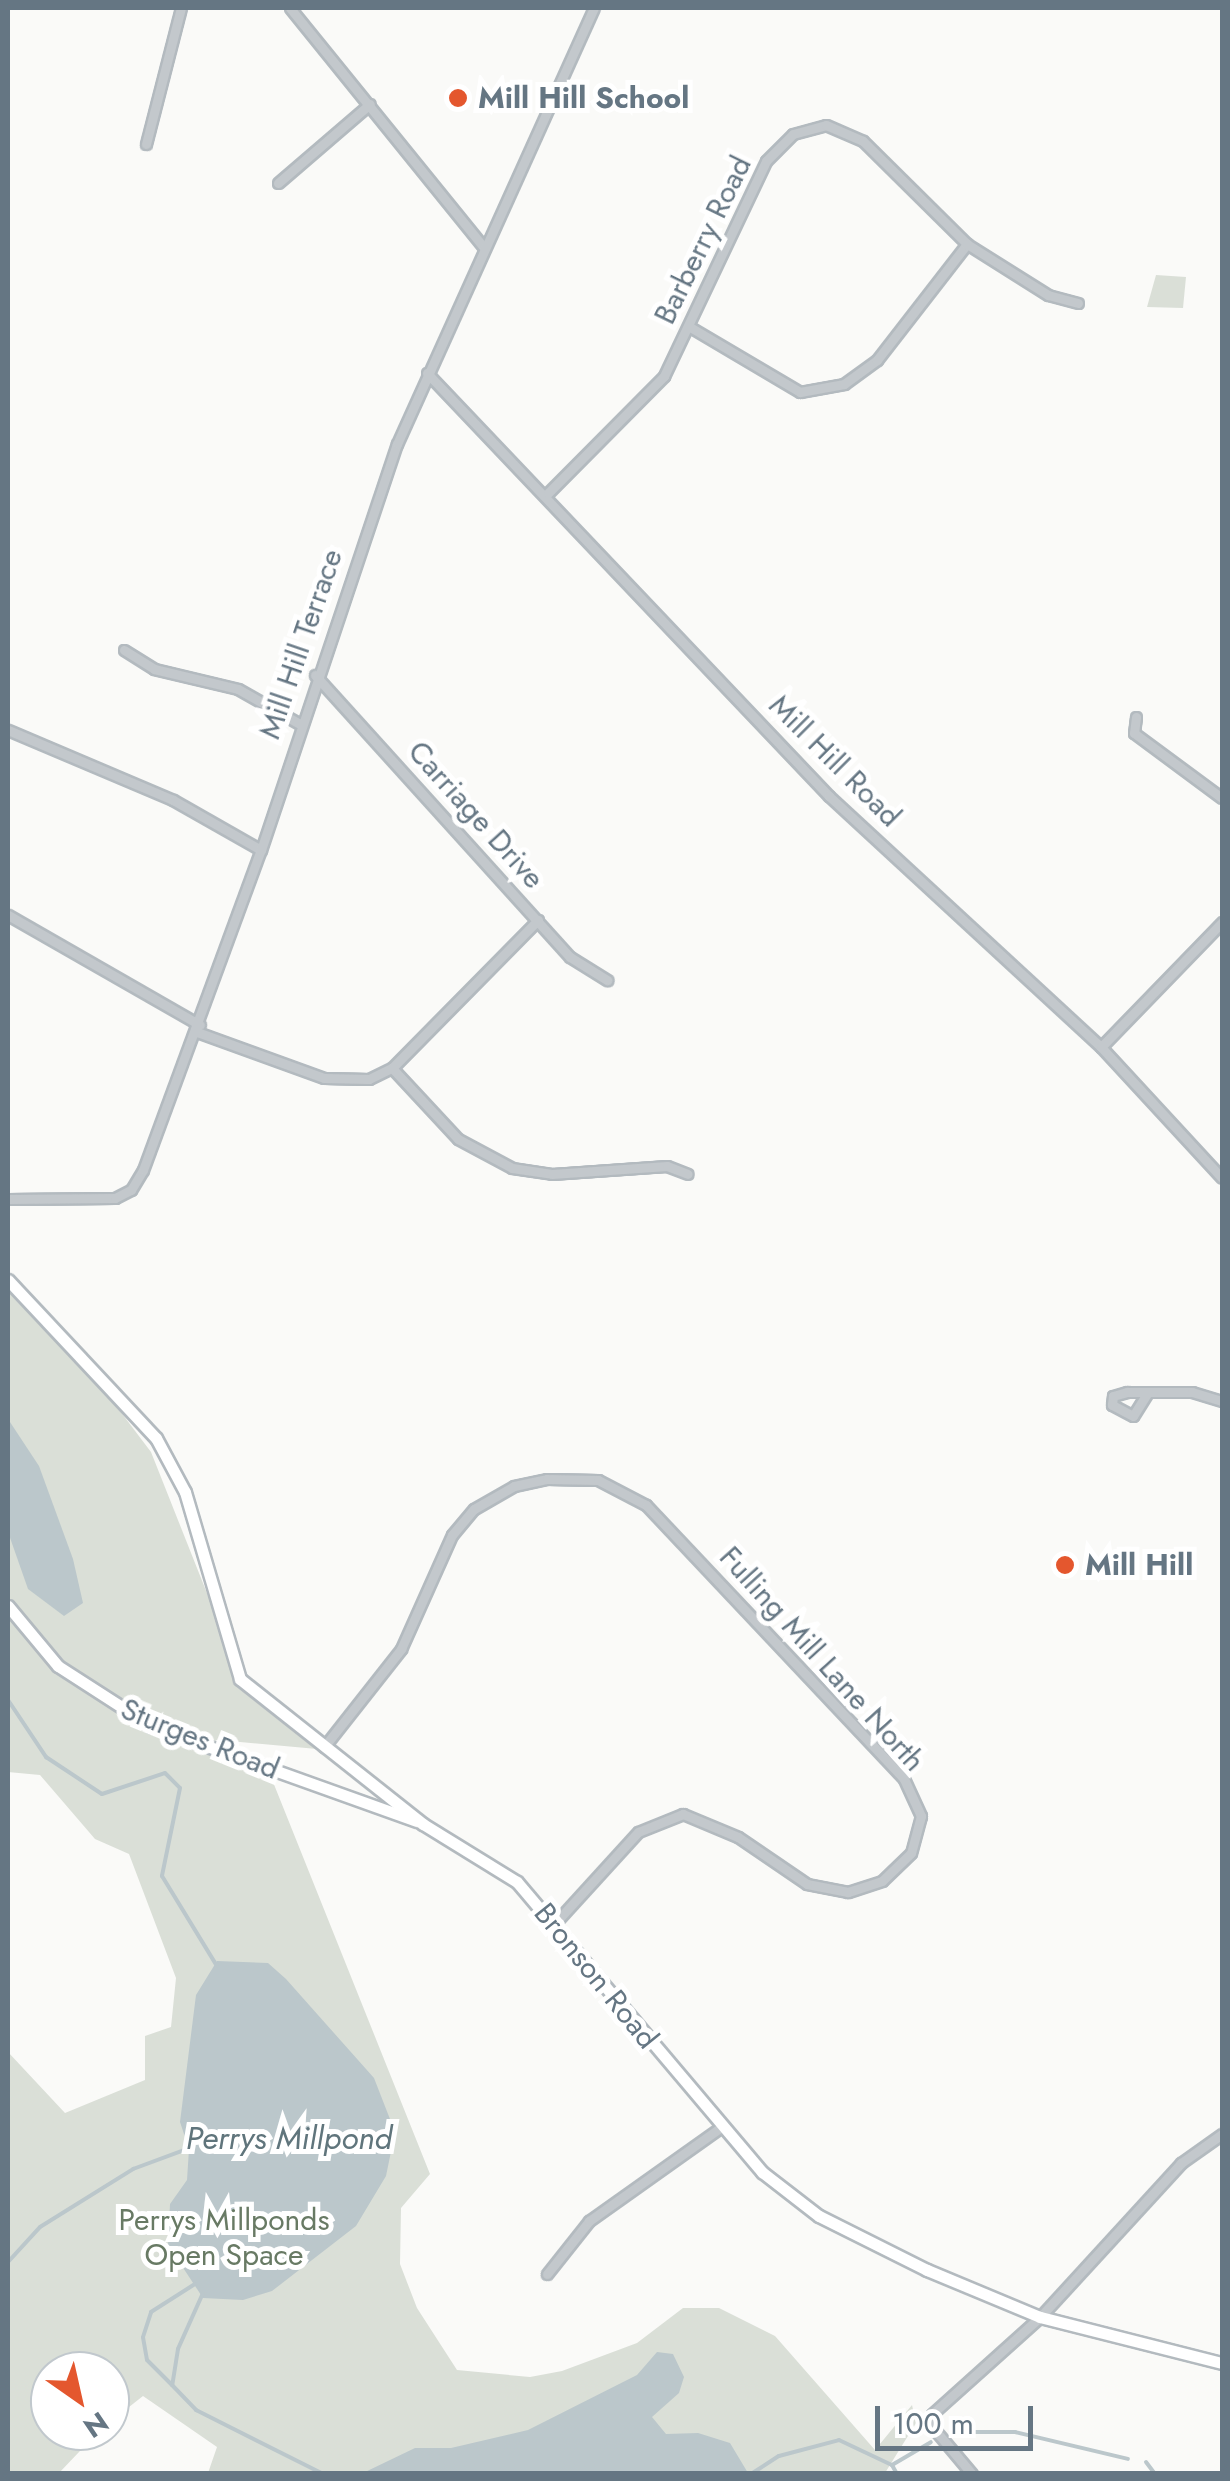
<!DOCTYPE html>
<style>
body{margin:0}
#map{position:relative;width:1230px;height:2481px;overflow:hidden;background:#fafaf8;font-family:Jost,sans-serif}
div>[style]{position:absolute}
[style*='--x']{left:calc(var(--x)*1px);top:calc(var(--y)*1px);width:calc(var(--w)*1px);rotate:calc(var(--a)*1deg)}
.green>*{inset:0;background:#dadfd7}
.water>*{inset:0;background:#bbc7cb}
.stream>*{height:4px;margin:-2px;padding:0 2px;transform-origin:2px;border-radius:2px;background:#bbc7cb}
.roads{filter:drop-shadow(2px 0 #b3babf) drop-shadow(-2px 0 #b3babf) drop-shadow(0 2px #b3babf) drop-shadow(0 -2px #b3babf)}
.street>*{height:9px;margin:-4.5px;padding:0 4.5px;transform-origin:4.5px;border-radius:4.5px;background:#c3c8cc}
.secondary>*{height:11px;margin:-5.5px;padding:0 5.5px;transform-origin:5.5px;border-radius:5.5px;background:#fff}
.dots>*{width:28px;height:28px;translate:-50% -50%;box-sizing:border-box;border:5px solid #fff;border-radius:50%}
span{translate:-50% -50%;white-space:nowrap;text-align:center;line-height:1.15;-webkit-text-stroke:10px #fff;paint-order:stroke}
.poi-label{font-size:30px;color:#657683;font-weight:700}
.left{translate:0 -50%;text-align:left}
.street-label{font-size:30px;color:#657683}
.park-label{font-size:30px;color:#687a64}
.water-label{font-size:32px;color:#60757c;font-style:italic}
.frame{position:absolute;inset:0;border:10px solid #657683;pointer-events:none}
.north{position:absolute;left:30px;top:2351px;width:100px;height:100px;box-sizing:border-box;background:#fff;border:2px solid #c1c8cd;border-radius:50%;rotate:146deg;font-size:28px;font-weight:700;line-height:40px;text-align:center;color:#657683}
.north::after{content:'';display:block;margin:auto;width:35px;height:45px;background:#e4572e;clip-path:polygon(50% 0,100% 100%,50% 72%,0 100%)}
.scale{position:absolute;left:875px;top:2406px;width:158px;height:45px;box-sizing:border-box;border:5px solid #657683;border-top:0;padding-left:12px;font-size:30px;line-height:35px;white-space:nowrap;color:#657683;-webkit-text-stroke:8px #fff;paint-order:stroke}
</style>
<div id="map">
<div class="green">
<div style="clip-path:polygon(1156px 275px,1186px 277px,1183px 308px,1147px 307px)"></div>
<div style="clip-path:polygon(8px 1288px,98px 1382px,151px 1452px,241px 1679px,317px 1749px,219px 1740px,265px 1762px,430px 2174px,401px 2208px,400px 2264px,417px 2308px,457px 2370px,530px 2377px,562px 2371px,637px 2343px,683px 2308px,719px 2308px,775px 2336px,875px 2450px,912px 2405px,916px 2423px,885px 2473px,208px 2473px,217px 2447px,143px 2396px,110px 2422px,110px 2371px,50px 2371px,50px 2431px,99px 2431px,59px 2473px,8px 2473px,8px 2052px,65px 2113px,145px 2080px,145px 2036px,171px 2027px,176px 1978px,129px 1854px,95px 1839px,40px 1775px,8px 1772px)"></div>
</div>
<div class="water">
<div style="clip-path:polygon(8px 1419px,39px 1466px,73px 1559px,83px 1603px,64px 1616px,28px 1589px,8px 1532px)"></div>
<div style="clip-path:polygon(217px 1961px,268px 1963px,286px 1979px,374px 2078px,395px 2132px,386px 2176px,356px 2226px,272px 2291px,243px 2300px,203px 2298px,168px 2245px,170px 2204px,187px 2180px,189px 2149px,180px 2122px,196px 1995px)"></div>
<div style="clip-path:polygon(657px 2352px,673px 2354px,684px 2377px,679px 2393px,652px 2417px,666px 2434px,698px 2433px,730px 2443px,748px 2473px,363px 2473px,415px 2448px,451px 2448px,528px 2430px,637px 2375px)"></div>
</div>
<div class="stream">
<div style="--x:8;--y:1700;--w:69;--a:56.3"></div>
<div style="--x:46;--y:1757;--w:67;--a:33.5"></div>
<div style="--x:102;--y:1794;--w:66;--a:-18.4"></div>
<div style="--x:165;--y:1773;--w:21;--a:45"></div>
<div style="--x:180;--y:1788;--w:90;--a:101.6"></div>
<div style="--x:162;--y:1876;--w:105;--a:58.6"></div>
<div style="--x:8;--y:2262;--w:47;--a:-47.6"></div>
<div style="--x:40;--y:2227;--w:110;--a:-31.9"></div>
<div style="--x:133;--y:2169;--w:63;--a:-20.4"></div>
<div style="--x:203;--y:2293;--w:61;--a:114.1"></div>
<div style="--x:178;--y:2349;--w:36;--a:99"></div>
<div style="--x:172;--y:2385;--w:35;--a:46"></div>
<div style="--x:196;--y:2410;--w:142;--a:26.7"></div>
<div style="--x:172;--y:2385;--w:35;--a:-135"></div>
<div style="--x:147;--y:2360;--w:23;--a:-100"></div>
<div style="--x:143;--y:2337;--w:26;--a:-72"></div>
<div style="--x:151;--y:2312;--w:52;--a:-32.5"></div>
<div style="--x:953;--y:2432;--w:62;--a:0"></div>
<div style="--x:1015;--y:2432;--w:116;--a:13.4"></div>
<div style="--x:1146;--y:2462;--w:15;--a:53"></div>
<div style="--x:892;--y:2465;--w:45;--a:-30.5"></div>
<div style="--x:751;--y:2474;--w:33;--a:-33"></div>
<div style="--x:779;--y:2456;--w:62;--a:-14.9"></div>
<div style="--x:839;--y:2440;--w:59;--a:25.3"></div>
<div style="--x:892;--y:2465;--w:10;--a:61"></div>
</div>
<div class="roads">
<div class="street">
<div style="--x:290;--y:8;--w:306;--a:51"></div>
<div style="--x:146;--y:144;--w:140;--a:-75.6"></div>
<div style="--x:278;--y:183;--w:121;--a:-40.7"></div>
<div style="--x:690;--y:327;--w:128;--a:30.6"></div>
<div style="--x:800;--y:392;--w:45;--a:-10.3"></div>
<div style="--x:844;--y:384;--w:41;--a:-36"></div>
<div style="--x:877;--y:360;--w:147;--a:-52.2"></div>
<div style="--x:427;--y:373;--w:584;--a:46.46"></div>
<div style="--x:829;--y:796;--w:370;--a:42.7"></div>
<div style="--x:1101;--y:1047;--w:178;--a:47.3"></div>
<div style="--x:548;--y:493;--w:165;--a:-45.2"></div>
<div style="--x:664;--y:376;--w:238;--a:-64.6"></div>
<div style="--x:766;--y:161;--w:38;--a:-45"></div>
<div style="--x:793;--y:134;--w:34;--a:-15"></div>
<div style="--x:826;--y:125;--w:40;--a:23.4"></div>
<div style="--x:863;--y:141;--w:146;--a:44.7"></div>
<div style="--x:967;--y:244;--w:96;--a:32.2"></div>
<div style="--x:1048;--y:295;--w:31;--a:15"></div>
<div style="--x:124;--y:650;--w:36;--a:32"></div>
<div style="--x:154;--y:669;--w:86;--a:13.4"></div>
<div style="--x:238;--y:689;--w:69;--a:29.5"></div>
<div style="--x:315;--y:675;--w:380;--a:47.9"></div>
<div style="--x:570;--y:957;--w:44;--a:31.9"></div>
<div style="--x:1136;--y:717;--w:16;--a:97"></div>
<div style="--x:1134;--y:733;--w:109;--a:36.5"></div>
<div style="--x:8;--y:730;--w:179;--a:23"></div>
<div style="--x:173;--y:800;--w:101;--a:29.6"></div>
<div style="--x:8;--y:915;--w:221;--a:29.8"></div>
<div style="--x:197;--y:1032;--w:135;--a:19.9"></div>
<div style="--x:324;--y:1078;--w:45;--a:1.3"></div>
<div style="--x:369;--y:1079;--w:25;--a:-26"></div>
<div style="--x:392;--y:1068;--w:208;--a:-45.4"></div>
<div style="--x:1101;--y:1047;--w:174;--a:-45.9"></div>
<div style="--x:392;--y:1068;--w:97;--a:47.1"></div>
<div style="--x:458;--y:1139;--w:61;--a:28.2"></div>
<div style="--x:512;--y:1168;--w:40;--a:8.5"></div>
<div style="--x:552;--y:1174;--w:115;--a:-4"></div>
<div style="--x:667;--y:1166;--w:22;--a:21"></div>
<div style="--x:8;--y:1199;--w:107;--a:-0.5"></div>
<div style="--x:115;--y:1198;--w:18;--a:-27"></div>
<div style="--x:131;--y:1190;--w:23;--a:-59"></div>
<div style="--x:143;--y:1170;--w:341;--a:-69.8"></div>
<div style="--x:261;--y:850;--w:428;--a:-71.5"></div>
<div style="--x:397;--y:444;--w:478;--a:-65.7"></div>
<div style="--x:1148;--y:1392;--w:28;--a:122"></div>
<div style="--x:1133;--y:1416;--w:24;--a:-152"></div>
<div style="--x:1112;--y:1405;--w:9;--a:-84"></div>
<div style="--x:1113;--y:1396;--w:15;--a:-16"></div>
<div style="--x:1127;--y:1392;--w:65;--a:0"></div>
<div style="--x:1192;--y:1392;--w:31;--a:17"></div>
<div style="--x:324;--y:1747;--w:125;--a:-51.8"></div>
<div style="--x:401;--y:1649;--w:125;--a:-65.9"></div>
<div style="--x:452;--y:1535;--w:34;--a:-50"></div>
<div style="--x:474;--y:1509;--w:46;--a:-29.9"></div>
<div style="--x:514;--y:1486;--w:34;--a:-12"></div>
<div style="--x:547;--y:1479;--w:51;--a:1.1"></div>
<div style="--x:598;--y:1480;--w:54;--a:27.5"></div>
<div style="--x:646;--y:1505;--w:376;--a:46.7"></div>
<div style="--x:904;--y:1779;--w:41;--a:65.3"></div>
<div style="--x:921;--y:1816;--w:38;--a:105"></div>
<div style="--x:911;--y:1853;--w:40;--a:136"></div>
<div style="--x:882;--y:1881;--w:36;--a:162"></div>
<div style="--x:848;--y:1892;--w:42;--a:-169"></div>
<div style="--x:807;--y:1884;--w:83;--a:-145.7"></div>
<div style="--x:738;--y:1837;--w:60;--a:-157.3"></div>
<div style="--x:683;--y:1814;--w:48;--a:158.2"></div>
<div style="--x:638;--y:1832;--w:122;--a:132.3"></div>
<div style="--x:547;--y:2274;--w:68;--a:-51.6"></div>
<div style="--x:589;--y:2221;--w:161;--a:-35.4"></div>
<div style="--x:972;--y:2474;--w:57;--a:-130.1"></div>
<div style="--x:935;--y:2430;--w:16;--a:-101"></div>
<div style="--x:932;--y:2414;--w:145;--a:-41.9"></div>
<div style="--x:1040;--y:2317;--w:209;--a:-47.5"></div>
<div style="--x:1181;--y:2163;--w:50;--a:-35.3"></div>
</div>
<div class="secondary">
<div style="--x:8;--y:1280;--w:216;--a:46.9"></div>
<div style="--x:156;--y:1438;--w:61;--a:61.8"></div>
<div style="--x:185;--y:1492;--w:195;--a:73.6"></div>
<div style="--x:240;--y:1679;--w:233;--a:38.4"></div>
<div style="--x:423;--y:1824;--w:110;--a:31.7"></div>
<div style="--x:517;--y:1882;--w:380;--a:49.8"></div>
<div style="--x:762;--y:2172;--w:72;--a:37.7"></div>
<div style="--x:819;--y:2216;--w:121;--a:26.6"></div>
<div style="--x:927;--y:2270;--w:122;--a:22.6"></div>
<div style="--x:1040;--y:2317;--w:188;--a:14.2"></div>
<div style="--x:8;--y:1606;--w:78;--a:50.2"></div>
<div style="--x:58;--y:1666;--w:111;--a:32.8"></div>
<div style="--x:151;--y:1726;--w:282;--a:19.7"></div>
</div>
</div>
<div class="dots">
<div style="left:458px;top:98px;background:#e4572e"></div>
<div style="left:1065px;top:1565px;background:#e4572e"></div>
</div>
<div class="poi-label">
<span class="left" style="left:478px;top:98px">Mill Hill School</span>
<span class="left" style="left:1085px;top:1565px">Mill Hill</span>
</div>
<div class="street-label">
<span style="left:703px;top:240px;rotate:-64deg">Barberry Road</span>
<span style="left:301px;top:644px;rotate:-71deg">Mill Hill Terrace</span>
<span style="left:835px;top:761px;rotate:45deg">Mill Hill Road</span>
<span style="left:476px;top:815px;rotate:48deg">Carriage Drive</span>
<span style="left:822px;top:1659px;rotate:48deg">Fulling Mill Lane North</span>
<span style="left:200px;top:1739px;rotate:22deg">Sturges Road</span>
<span style="left:596px;top:1976px;rotate:51deg">Bronson Road</span>
</div>
<div class="park-label">
<span style="left:224px;top:2237px">Perrys Millponds<br>Open Space</span>
</div>
<div class="water-label">
<span style="left:289px;top:2138px">Perrys Millpond</span>
</div>
<div class="frame"></div>
<div class="north">N</div>
<div class="scale">100 m</div>
</div>
